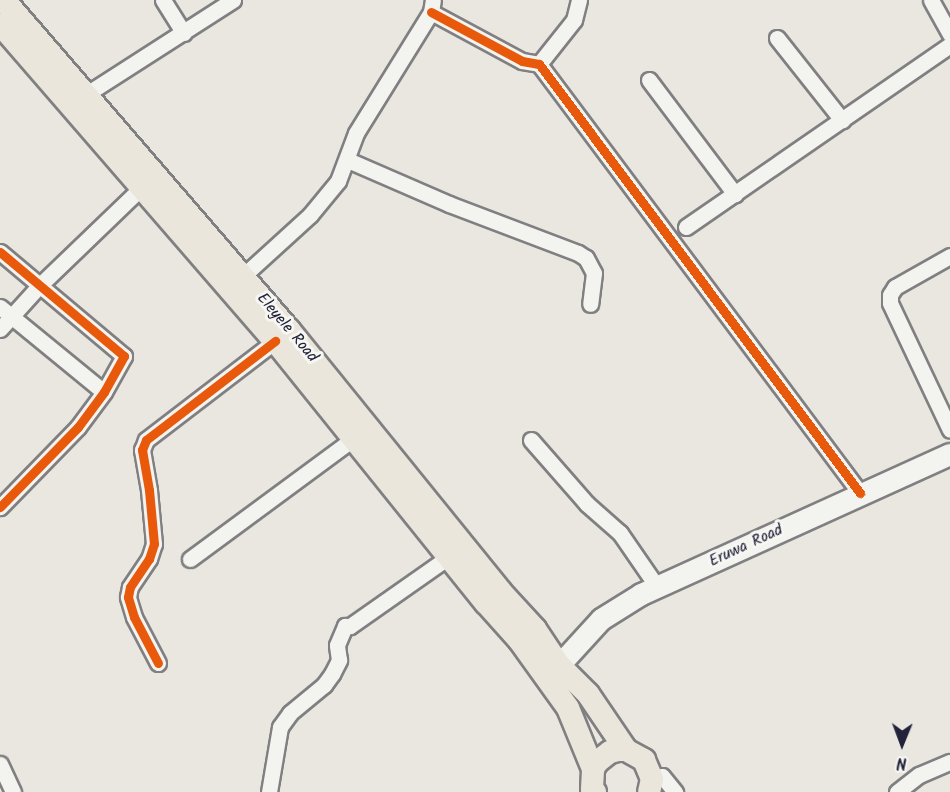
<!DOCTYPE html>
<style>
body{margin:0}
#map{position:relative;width:950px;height:792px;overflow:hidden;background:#eae7e0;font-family:Kalam,sans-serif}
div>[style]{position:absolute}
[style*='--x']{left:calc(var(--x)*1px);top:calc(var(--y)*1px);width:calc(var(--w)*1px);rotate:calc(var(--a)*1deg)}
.roads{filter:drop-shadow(2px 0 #807f81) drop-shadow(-2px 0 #807f81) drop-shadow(0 2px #807f81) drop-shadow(0 -2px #807f81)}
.minor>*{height:15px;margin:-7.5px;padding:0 7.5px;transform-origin:7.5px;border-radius:7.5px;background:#f3f3f0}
.secondary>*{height:21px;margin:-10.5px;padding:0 10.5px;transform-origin:10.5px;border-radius:10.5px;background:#f3f3f0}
.primary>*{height:22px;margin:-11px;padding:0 11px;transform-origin:11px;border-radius:11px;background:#ebe6dc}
.cycleway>*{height:9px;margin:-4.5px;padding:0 4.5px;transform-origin:4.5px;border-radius:4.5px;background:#e8590c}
span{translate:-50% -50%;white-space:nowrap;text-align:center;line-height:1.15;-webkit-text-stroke:6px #f6f6f2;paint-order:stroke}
.street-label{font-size:16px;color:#22223b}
.north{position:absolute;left:872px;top:714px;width:60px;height:60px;-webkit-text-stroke:4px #f6f6f2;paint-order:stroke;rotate:181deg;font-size:16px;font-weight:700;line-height:24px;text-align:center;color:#22223b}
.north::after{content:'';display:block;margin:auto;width:21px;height:27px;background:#22223b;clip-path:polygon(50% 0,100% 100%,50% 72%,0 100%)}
</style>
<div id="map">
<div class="roads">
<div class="minor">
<div style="--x:163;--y:0;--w:39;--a:58"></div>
<div style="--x:931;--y:0;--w:39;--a:61"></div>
<div style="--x:431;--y:12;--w:103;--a:28.3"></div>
<div style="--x:522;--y:61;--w:17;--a:10"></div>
<div style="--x:539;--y:64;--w:536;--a:53.19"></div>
<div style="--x:777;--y:38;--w:105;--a:51.6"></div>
<div style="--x:539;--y:64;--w:56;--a:-51.5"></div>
<div style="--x:574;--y:20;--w:21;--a:-76"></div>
<div style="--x:649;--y:80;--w:143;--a:53"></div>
<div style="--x:85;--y:95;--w:176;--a:-32.7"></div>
<div style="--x:348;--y:160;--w:110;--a:23.5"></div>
<div style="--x:449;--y:204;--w:138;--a:20.8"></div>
<div style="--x:578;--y:253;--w:9;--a:32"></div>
<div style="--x:586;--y:258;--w:17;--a:62"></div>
<div style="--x:594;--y:273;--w:31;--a:97"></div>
<div style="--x:686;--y:227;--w:321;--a:-34.6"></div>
<div style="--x:0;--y:252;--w:162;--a:40"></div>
<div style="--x:124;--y:356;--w:41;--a:119.1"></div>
<div style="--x:104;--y:392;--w:44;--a:126.6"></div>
<div style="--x:78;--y:427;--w:112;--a:134.3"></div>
<div style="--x:950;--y:256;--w:63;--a:150.6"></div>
<div style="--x:895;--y:287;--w:9;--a:122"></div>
<div style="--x:890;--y:295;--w:8;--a:90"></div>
<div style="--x:890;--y:303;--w:140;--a:64.7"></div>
<div style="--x:243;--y:276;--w:91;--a:-42.3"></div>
<div style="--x:310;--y:215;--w:44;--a:-50.5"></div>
<div style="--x:338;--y:181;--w:51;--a:-69.4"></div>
<div style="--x:356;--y:133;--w:142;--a:-58.2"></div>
<div style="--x:431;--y:12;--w:12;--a:-81"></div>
<div style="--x:0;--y:307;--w:134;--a:39.3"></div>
<div style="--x:0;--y:329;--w:58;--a:-47.8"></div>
<div style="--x:39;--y:286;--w:143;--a:-43.9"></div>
<div style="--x:531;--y:440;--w:85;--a:48.8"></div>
<div style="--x:587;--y:504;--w:44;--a:41.3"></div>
<div style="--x:620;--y:533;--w:67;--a:55.4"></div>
<div style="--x:190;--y:559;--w:204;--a:-36.4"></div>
<div style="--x:158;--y:663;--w:52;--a:-117.6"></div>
<div style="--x:134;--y:617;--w:21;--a:-107"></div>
<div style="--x:128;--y:597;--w:10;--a:-79"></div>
<div style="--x:130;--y:587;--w:34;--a:-56"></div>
<div style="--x:149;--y:559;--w:16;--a:-72"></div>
<div style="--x:154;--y:544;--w:54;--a:-95.3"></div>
<div style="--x:149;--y:490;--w:41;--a:-99.9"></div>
<div style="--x:142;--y:450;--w:11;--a:-68"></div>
<div style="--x:146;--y:440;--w:163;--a:-37.5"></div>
<div style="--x:0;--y:764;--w:31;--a:65"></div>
<div style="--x:652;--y:779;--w:10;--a:-17"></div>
<div style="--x:662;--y:776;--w:21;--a:51"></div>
<div style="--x:269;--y:792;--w:66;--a:-80.4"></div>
<div style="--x:280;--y:727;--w:17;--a:-54"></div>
<div style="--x:290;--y:713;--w:44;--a:-39.5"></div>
<div style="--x:324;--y:685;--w:14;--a:-54"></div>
<div style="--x:332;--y:674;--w:16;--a:-63"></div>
<div style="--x:339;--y:660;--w:15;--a:-98"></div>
<div style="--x:337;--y:645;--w:21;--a:-67"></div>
<div style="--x:345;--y:626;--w:5;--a:0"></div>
<div style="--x:350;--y:626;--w:122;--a:-35"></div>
<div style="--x:897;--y:792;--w:28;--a:-38"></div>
<div style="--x:919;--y:775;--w:34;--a:-23"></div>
</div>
<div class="secondary">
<div style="--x:559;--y:665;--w:62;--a:-47.6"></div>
<div style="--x:601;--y:619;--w:47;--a:-32"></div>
<div style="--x:641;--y:594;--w:339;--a:-24.4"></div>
</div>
<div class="primary">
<div style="--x:4;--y:0;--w:436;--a:49.2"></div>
<div style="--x:289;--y:330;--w:336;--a:51"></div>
<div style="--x:500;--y:591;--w:52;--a:47.4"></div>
<div style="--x:535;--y:629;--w:43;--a:56.3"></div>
<div style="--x:559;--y:665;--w:41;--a:45"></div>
<div style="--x:588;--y:694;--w:68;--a:55.8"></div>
<div style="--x:0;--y:24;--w:420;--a:49.1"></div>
<div style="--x:275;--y:341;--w:336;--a:51.2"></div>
<div style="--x:486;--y:603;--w:51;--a:48.2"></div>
<div style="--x:520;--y:641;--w:82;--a:54.4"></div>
<div style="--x:568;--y:708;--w:66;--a:67.7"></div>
<div style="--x:595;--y:792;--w:4;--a:-135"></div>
<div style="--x:592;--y:789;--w:20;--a:-87"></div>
<div style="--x:593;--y:769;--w:8;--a:-60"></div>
<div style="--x:597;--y:762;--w:16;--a:-38"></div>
<div style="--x:610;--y:752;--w:8;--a:-14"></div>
<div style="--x:618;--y:750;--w:8;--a:0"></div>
<div style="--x:626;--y:750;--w:21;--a:29"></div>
<div style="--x:644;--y:760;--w:21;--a:67"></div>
<div style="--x:652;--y:779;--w:13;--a:103"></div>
</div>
</div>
<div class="cycleway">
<div style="--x:431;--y:12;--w:103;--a:28.3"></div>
<div style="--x:522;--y:61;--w:17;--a:10"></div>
<div style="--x:539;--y:64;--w:536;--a:53.19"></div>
<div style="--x:0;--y:252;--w:162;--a:40"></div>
<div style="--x:124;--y:356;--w:41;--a:119.1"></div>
<div style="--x:104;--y:392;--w:44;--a:126.6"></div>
<div style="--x:78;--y:427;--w:112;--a:134.3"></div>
<div style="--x:158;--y:663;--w:52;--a:-117.6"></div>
<div style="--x:134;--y:617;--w:21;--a:-107"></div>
<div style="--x:128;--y:597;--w:10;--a:-79"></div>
<div style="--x:130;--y:587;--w:34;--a:-56"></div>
<div style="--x:149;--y:559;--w:16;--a:-72"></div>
<div style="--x:154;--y:544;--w:54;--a:-95.3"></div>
<div style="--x:149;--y:490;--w:41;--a:-99.9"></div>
<div style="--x:142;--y:450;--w:11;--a:-68"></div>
<div style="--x:146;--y:440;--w:163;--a:-37.5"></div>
</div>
<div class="street-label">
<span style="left:287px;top:328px;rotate:50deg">Eleyele Road</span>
<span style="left:746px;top:546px;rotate:-25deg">Eruwa Road</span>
</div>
<div class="north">N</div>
</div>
